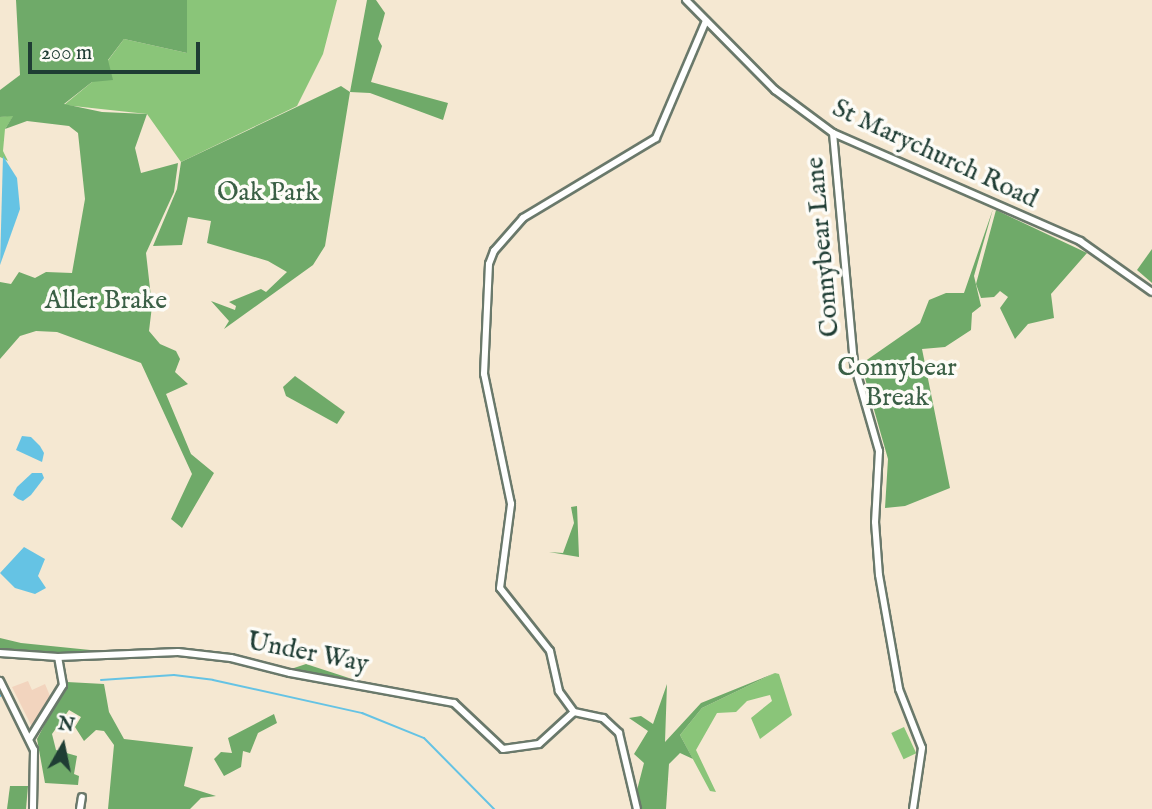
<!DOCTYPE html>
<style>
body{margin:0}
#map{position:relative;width:1152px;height:809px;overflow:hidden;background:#f5e8d2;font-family:"IM FELL English",serif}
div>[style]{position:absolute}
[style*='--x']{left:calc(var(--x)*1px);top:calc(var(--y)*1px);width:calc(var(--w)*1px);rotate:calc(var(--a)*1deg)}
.built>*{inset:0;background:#f2d4be}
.green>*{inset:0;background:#8ac579;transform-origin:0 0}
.forest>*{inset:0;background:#6faa69}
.water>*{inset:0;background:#65c3e4}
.stream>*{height:2px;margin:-1px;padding:0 1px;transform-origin:1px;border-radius:1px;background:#65c3e4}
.roads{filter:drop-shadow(2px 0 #6a796b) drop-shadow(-2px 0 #6a796b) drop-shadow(0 2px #6a796b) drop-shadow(0 -2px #6a796b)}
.minor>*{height:6px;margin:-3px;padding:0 3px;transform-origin:3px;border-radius:3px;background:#fff}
span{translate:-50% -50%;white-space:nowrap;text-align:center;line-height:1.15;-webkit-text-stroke:7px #fdfcf7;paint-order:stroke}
.street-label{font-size:26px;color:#1f3d34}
.park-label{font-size:26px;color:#3a5f45}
.north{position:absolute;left:28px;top:711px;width:70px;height:70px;-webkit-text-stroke:5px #fdfcf7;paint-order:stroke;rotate:9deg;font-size:19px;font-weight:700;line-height:28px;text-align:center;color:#1f3d34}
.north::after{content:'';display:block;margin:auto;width:24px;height:32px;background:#1f3d34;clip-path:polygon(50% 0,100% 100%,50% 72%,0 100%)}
.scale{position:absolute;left:28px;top:42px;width:172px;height:32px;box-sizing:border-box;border:4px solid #1f3d34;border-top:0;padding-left:9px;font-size:21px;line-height:24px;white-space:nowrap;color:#1f3d34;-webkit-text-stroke:5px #fdfcf7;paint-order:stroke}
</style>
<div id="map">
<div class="built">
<div style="clip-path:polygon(28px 681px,32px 690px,45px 684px,50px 696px,33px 729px,12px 687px)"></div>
</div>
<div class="green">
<div style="clip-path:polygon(187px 0,337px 0,323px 54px,297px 106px,181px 162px,147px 114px,64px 105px,92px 82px,124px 39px,187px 53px)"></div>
<div style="clip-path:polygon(14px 115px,5px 129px,3px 151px,8px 161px,0 157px,0 117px)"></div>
<div style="clip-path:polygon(775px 673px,779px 674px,792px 715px,760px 739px,751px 718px,772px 701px,770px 695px,747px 701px,736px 712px,717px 713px,696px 750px,716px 792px,710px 791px,680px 735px,702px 708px)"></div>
<div style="left:904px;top:727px;width:29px;height:14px;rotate:65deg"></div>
</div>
<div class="forest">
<div style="clip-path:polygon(16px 0,187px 0,187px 53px,124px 39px,108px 60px,113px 80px,92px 82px,64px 104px,102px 112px,147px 114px,135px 148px,141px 173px,178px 163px,174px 192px,146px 253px,152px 306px,149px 331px,160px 344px,176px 351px,180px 359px,175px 372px,188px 384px,166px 394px,191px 454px,214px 473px,182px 528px,171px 519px,192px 474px,141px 363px,57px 332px,36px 331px,20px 336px,0 359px,0 282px,11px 284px,19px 272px,35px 278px,46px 272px,72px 273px,85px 199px,78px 133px,69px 126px,27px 121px,5px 129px,13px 116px,0 117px,0 90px,20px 75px)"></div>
<div style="clip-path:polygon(367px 0,376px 0,385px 13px,378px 39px,382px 46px,371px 82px,448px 103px,443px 120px,370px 93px,350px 92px,325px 246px,313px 265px,224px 329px,229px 321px,211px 301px,235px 310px,236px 306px,229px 302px,261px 289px,266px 292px,287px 272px,268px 261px,207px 243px,211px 221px,188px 217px,182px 245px,153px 246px,177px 189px,181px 162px,341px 86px,350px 92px)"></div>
<div style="clip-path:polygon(993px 209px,974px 276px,981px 306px,972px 313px,971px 330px,945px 347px,922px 349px,950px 488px,905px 506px,885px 508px,888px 459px,861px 364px,920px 323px,929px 300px,946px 293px,964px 293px)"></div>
<div style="clip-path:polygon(996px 210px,1087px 253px,1051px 294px,1054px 318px,1028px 324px,1015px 339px,1000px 308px,1008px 297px,1000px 291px,994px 297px,981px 298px,976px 284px)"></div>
<div style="clip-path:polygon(1152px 249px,1152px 283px,1137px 270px)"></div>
<div style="clip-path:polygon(295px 376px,345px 412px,337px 424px,286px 396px,283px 387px)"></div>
<div style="clip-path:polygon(577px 506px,579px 557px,549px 552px,563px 553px,574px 523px,571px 507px)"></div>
<div style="clip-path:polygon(0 638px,21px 643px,100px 651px,94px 656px,0 653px)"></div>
<div style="clip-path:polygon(306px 664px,352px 679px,288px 670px)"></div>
<div style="clip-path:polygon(775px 673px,702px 708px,680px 735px,693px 759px,680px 753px,669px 764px,666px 809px,642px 809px,636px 794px,644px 763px,634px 754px,648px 731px,629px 718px,641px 716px,653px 724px,667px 684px,665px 742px,701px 703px)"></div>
<div style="clip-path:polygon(67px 682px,104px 684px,109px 712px,124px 739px,193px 747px,184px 786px,216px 796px,201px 798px,190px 809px,108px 809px,114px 745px,104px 731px,96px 730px,84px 741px,75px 727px,81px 717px,69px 710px,52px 734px,56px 750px,77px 756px,74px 774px,79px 776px,78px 785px,45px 783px,37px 739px)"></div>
<div style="clip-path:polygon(274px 714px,277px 723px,258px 733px,250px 753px,243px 751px,241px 767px,224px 776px,214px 759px,221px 752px,232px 753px,228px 738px)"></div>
<div style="clip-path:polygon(10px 786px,28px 786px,26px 809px,7px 809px)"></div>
</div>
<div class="water">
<div style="clip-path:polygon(3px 156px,17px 178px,20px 209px,0 265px)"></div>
<div style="clip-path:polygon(22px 436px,31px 437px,40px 446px,44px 453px,42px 462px,16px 450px)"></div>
<div style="clip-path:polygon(32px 473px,42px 473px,44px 478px,31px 495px,23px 501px,18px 499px,13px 495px,17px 487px)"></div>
<div style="clip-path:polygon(24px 547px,45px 559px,38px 576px,46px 588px,35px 594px,15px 588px,0 573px)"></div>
</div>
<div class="stream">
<div style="--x:101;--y:680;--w:73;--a:-3.9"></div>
<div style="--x:174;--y:675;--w:39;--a:7"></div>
<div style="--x:213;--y:680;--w:153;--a:12.5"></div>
<div style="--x:362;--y:713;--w:67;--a:22"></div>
<div style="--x:424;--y:738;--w:100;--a:45.4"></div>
<div style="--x:0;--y:696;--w:1;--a:-45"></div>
</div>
<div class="roads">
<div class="minor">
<div style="--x:686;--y:0;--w:127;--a:45.3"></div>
<div style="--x:775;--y:90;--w:72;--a:36.6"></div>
<div style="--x:833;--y:133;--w:270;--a:23.6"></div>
<div style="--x:1080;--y:241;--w:88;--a:35.3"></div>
<div style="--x:833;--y:133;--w:232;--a:84.8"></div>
<div style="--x:854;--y:364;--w:91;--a:74"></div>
<div style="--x:879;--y:451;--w:71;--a:93.2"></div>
<div style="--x:875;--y:522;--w:53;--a:85.7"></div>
<div style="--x:879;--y:575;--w:116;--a:80"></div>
<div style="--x:899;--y:689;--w:63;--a:68.7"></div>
<div style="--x:922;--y:748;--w:62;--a:98.4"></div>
<div style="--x:0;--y:653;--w:58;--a:3.9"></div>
<div style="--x:58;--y:657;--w:120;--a:-2.4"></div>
<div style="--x:178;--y:652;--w:53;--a:6.5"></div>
<div style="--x:231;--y:658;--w:61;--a:14.3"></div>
<div style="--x:290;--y:673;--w:167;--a:10.4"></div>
<div style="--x:454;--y:703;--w:67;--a:43.2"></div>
<div style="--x:503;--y:749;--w:36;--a:-8"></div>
<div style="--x:539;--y:744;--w:47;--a:-42.4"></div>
<div style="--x:0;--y:681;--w:77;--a:63.8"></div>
<div style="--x:34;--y:750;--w:59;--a:91"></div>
<div style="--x:574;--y:712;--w:26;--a:-126"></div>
<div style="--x:559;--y:691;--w:41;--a:-102.7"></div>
<div style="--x:550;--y:651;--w:80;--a:-128.4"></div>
<div style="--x:500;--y:588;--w:85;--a:-82.5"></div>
<div style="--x:511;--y:504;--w:133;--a:-101.7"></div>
<div style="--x:484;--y:374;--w:110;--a:-87.4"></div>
<div style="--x:489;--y:264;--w:14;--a:-69"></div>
<div style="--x:494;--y:251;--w:44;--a:-48.7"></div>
<div style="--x:523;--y:218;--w:155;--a:-31"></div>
<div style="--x:656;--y:138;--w:127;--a:-66.9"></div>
<div style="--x:574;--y:712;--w:30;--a:12"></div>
<div style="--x:603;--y:718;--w:22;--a:43"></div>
<div style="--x:619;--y:733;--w:78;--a:76.7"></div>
<div style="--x:30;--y:738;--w:62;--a:-58.1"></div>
<div style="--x:63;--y:685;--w:28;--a:-100"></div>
<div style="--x:80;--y:809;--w:12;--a:-81"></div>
</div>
</div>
<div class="street-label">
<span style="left:935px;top:154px;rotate:25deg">St Marychurch Road</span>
<span style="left:823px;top:247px;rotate:-95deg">Connybear Lane</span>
<span style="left:308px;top:653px;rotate:11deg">Under Way</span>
</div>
<div class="park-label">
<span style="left:268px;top:193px">Oak Park</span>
<span style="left:106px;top:301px">Aller Brake</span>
<span style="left:897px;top:383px">Connybear<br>Break</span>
</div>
<div class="north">N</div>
<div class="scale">200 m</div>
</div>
